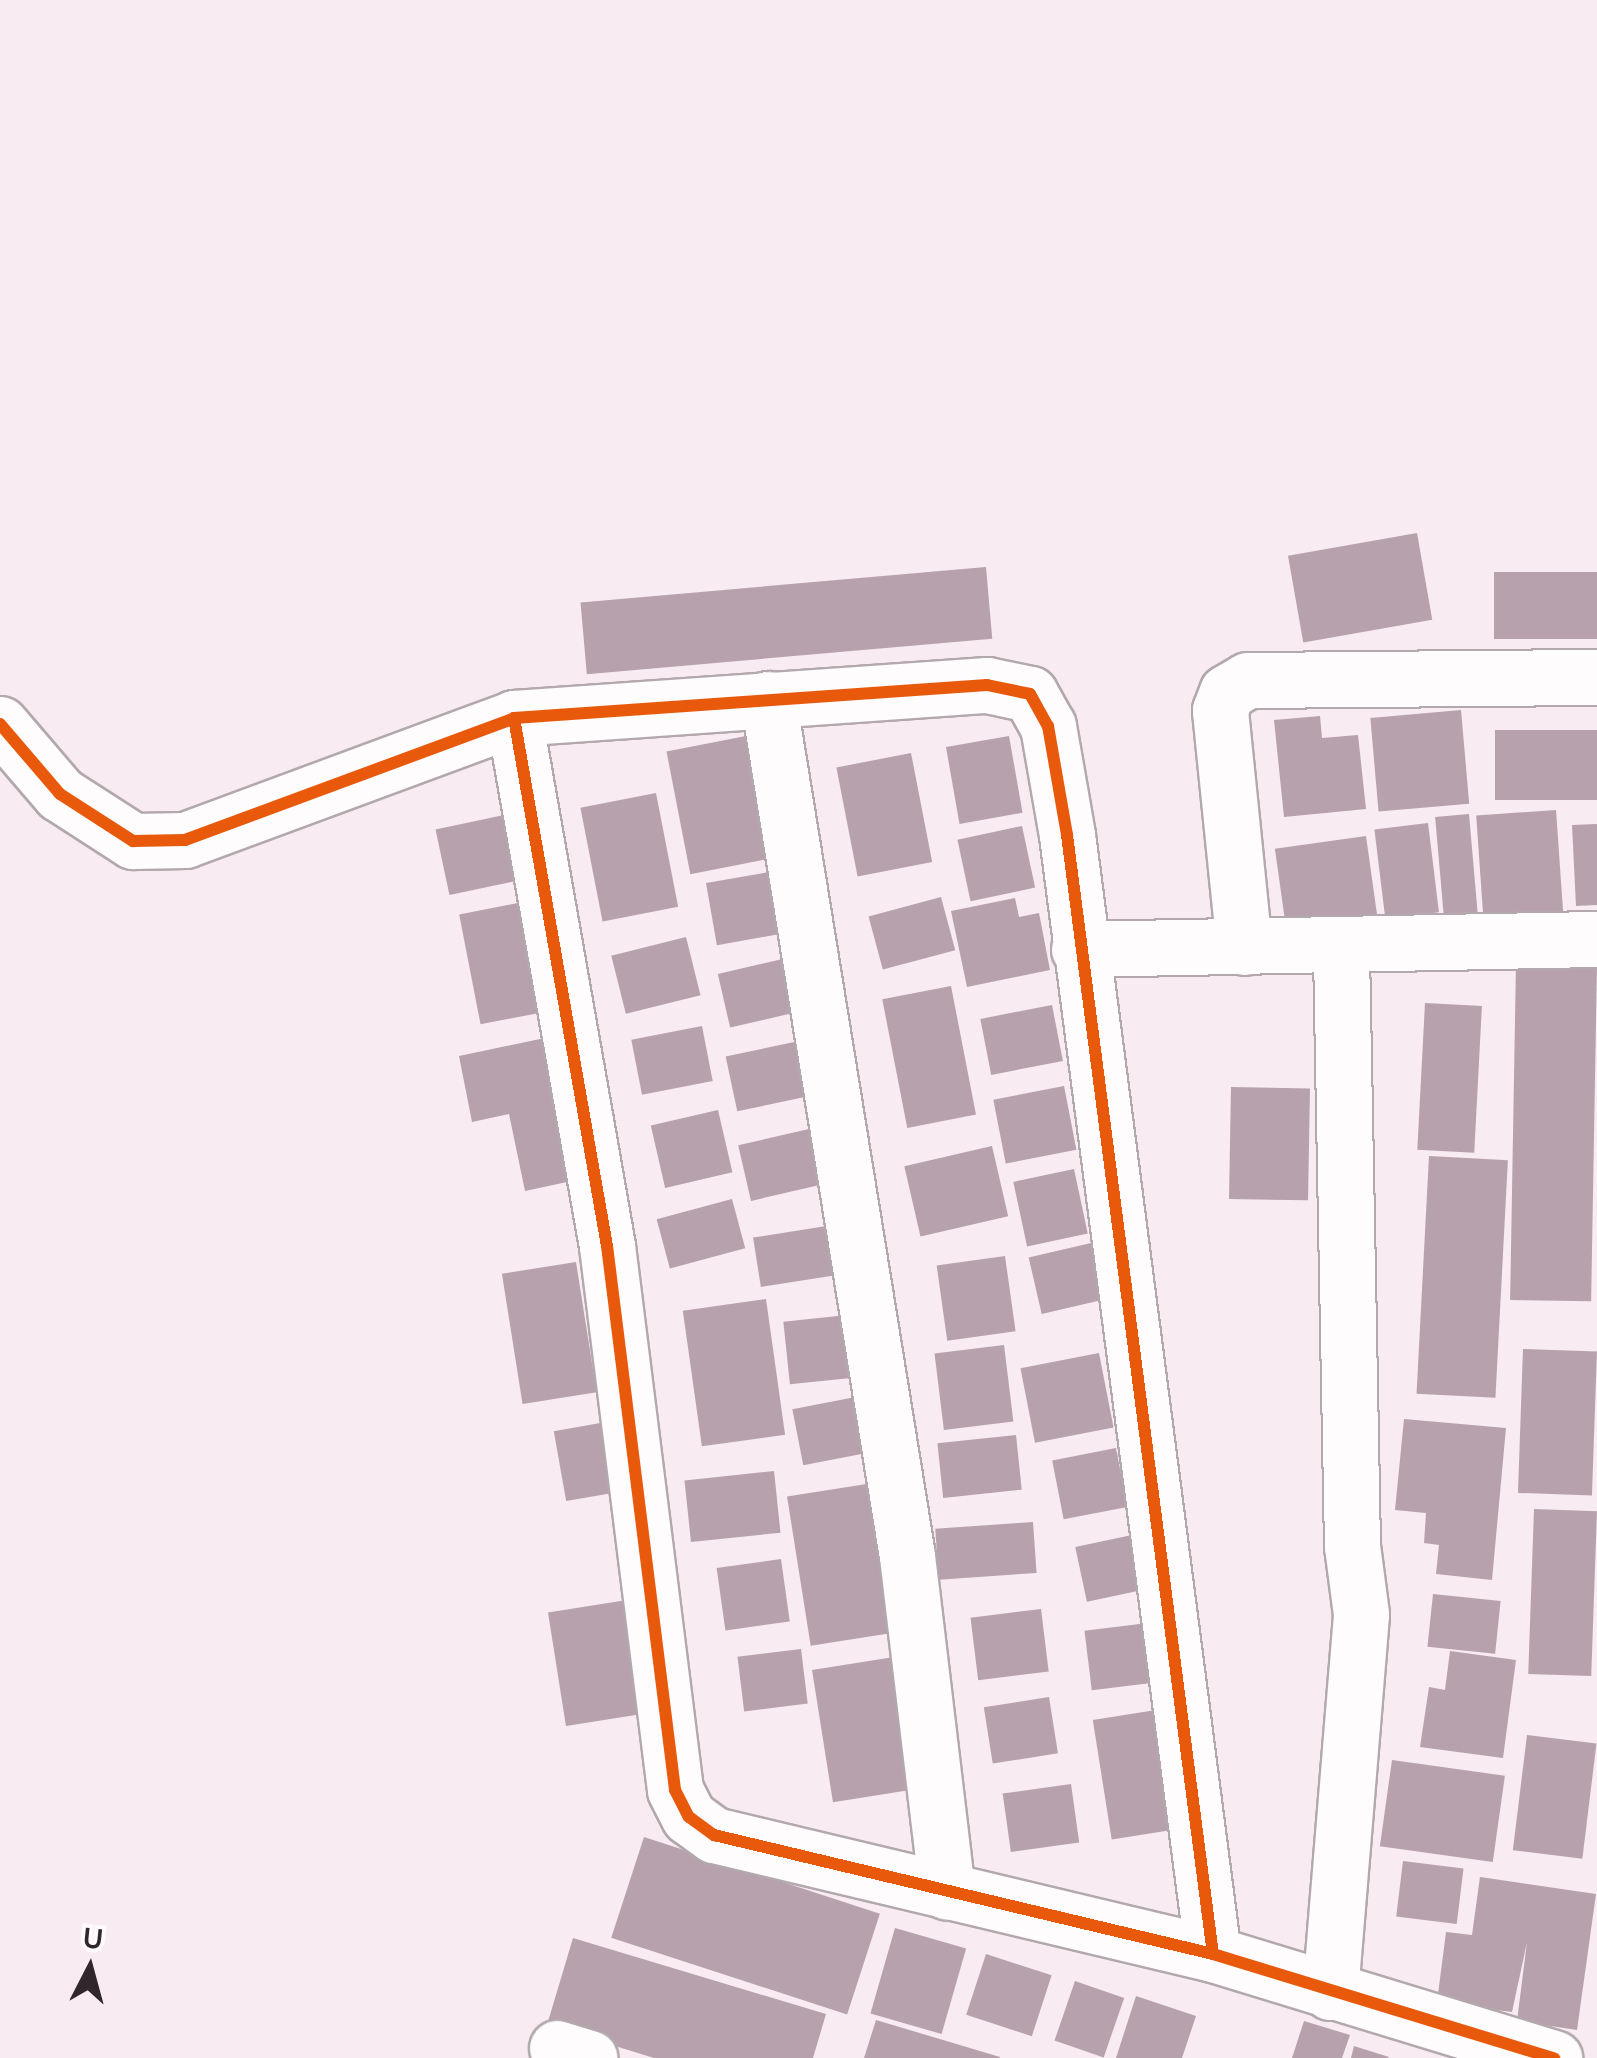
<!DOCTYPE html>
<style>
body{margin:0}
#map{position:relative;width:1597px;height:2058px;overflow:hidden;background:#f8ebf1;font-family:Cabin,sans-serif}
div>[style]{position:absolute}
[style*='--x']{left:calc(var(--x)*1px);top:calc(var(--y)*1px);width:calc(var(--w)*1px);rotate:calc(var(--a)*1deg)}
.building>*{inset:0;background:#b6a1ac;transform-origin:0 0}
.roads{filter:drop-shadow(2px 0 #b2a8ad) drop-shadow(-2px 0 #b2a8ad) drop-shadow(0 2px #b2a8ad) drop-shadow(0 -2px #b2a8ad)}
.minor>*{height:55px;margin:-27.5px;padding:0 27.5px;transform-origin:27.5px;border-radius:27.5px;background:#fefcfd}
.cycleway>*{height:12px;margin:-6px;padding:0 6px;transform-origin:6px;border-radius:6px;background:#e8590c}
span{translate:-50% -50%;white-space:nowrap;text-align:center;line-height:1.15;-webkit-text-stroke:10px #fef9fc;paint-order:stroke}
.north{position:absolute;left:40px;top:1918px;width:100px;height:100px;-webkit-text-stroke:8px #fef9fc;paint-order:stroke;rotate:6deg;font-size:28px;font-weight:700;line-height:40px;text-align:center;color:#2f272b}
.north::after{content:'';display:block;margin:auto;width:35px;height:45px;background:#2f272b;clip-path:polygon(50% 0,100% 100%,50% 72%,0 100%)}
</style>
<div id="map">
<div class="building">
<div style="left:1417px;top:533px;width:88px;height:131px;rotate:80deg"></div>
<div style="left:986px;top:567px;width:72px;height:407px;rotate:85deg"></div>
<div style="left:1597px;top:572px;width:67px;height:103px;rotate:90deg"></div>
<div style="left:1461px;top:710px;width:94px;height:91px;rotate:85deg"></div>
<div style="clip-path:polygon(1320px 716px,1322px 738px,1358px 735px,1366px 809px,1284px 817px,1274px 720px)"></div>
<div style="left:1597px;top:730px;width:70px;height:102px;rotate:90deg"></div>
<div style="left:746px;top:736px;width:125px;height:81px;rotate:79deg"></div>
<div style="left:1009px;top:736px;width:78px;height:64px;rotate:80deg"></div>
<div style="left:911px;top:753px;width:111px;height:76px;rotate:79deg"></div>
<div style="left:656px;top:793px;width:116px;height:77px;rotate:79deg"></div>
<div style="left:1556px;top:810px;width:106px;height:80px;rotate:86deg"></div>
<div style="left:1469px;top:814px;width:101px;height:34px;rotate:85deg"></div>
<div style="left:504px;top:815px;width:67px;height:70px;rotate:78deg"></div>
<div style="left:1428px;top:823px;width:90px;height:54px;rotate:83deg"></div>
<div style="clip-path:polygon(1597px 824px,1597px 905px,1576px 906px,1572px 825px)"></div>
<div style="left:1022px;top:826px;width:63px;height:66px;rotate:78deg"></div>
<div style="left:1366px;top:836px;width:85px;height:92px;rotate:82deg"></div>
<div style="left:769px;top:872px;width:63px;height:64px;rotate:80deg"></div>
<div style="left:941px;top:897px;width:55px;height:75px;rotate:75deg"></div>
<div style="clip-path:polygon(1015px 898px,1019px 917px,1039px 913px,1050px 970px,967px 987px,951px 911px)"></div>
<div style="left:523px;top:902px;width:112px;height:65px;rotate:79deg"></div>
<div style="left:686px;top:937px;width:60px;height:77px;rotate:76deg"></div>
<div style="left:787px;top:958px;width:55px;height:71px;rotate:77deg"></div>
<div style="left:1516px;top:963px;width:81px;height:337px;rotate:1deg"></div>
<div style="left:951px;top:986px;width:131px;height:70px;rotate:79deg"></div>
<div style="left:1425px;top:1003px;width:57px;height:147px;rotate:3deg"></div>
<div style="left:1052px;top:1005px;width:57px;height:73px;rotate:79deg"></div>
<div style="left:702px;top:1026px;width:56px;height:72px;rotate:79deg"></div>
<div style="clip-path:polygon(559px 1035px,581px 1179px,525px 1191px,509px 1114px,472px 1122px,459px 1056px)"></div>
<div style="left:799px;top:1041px;width:56px;height:75px;rotate:78deg"></div>
<div style="left:1064px;top:1086px;width:65px;height:72px;rotate:79deg"></div>
<div style="left:1231px;top:1087px;width:79px;height:112px;rotate:1deg"></div>
<div style="left:718px;top:1110px;width:64px;height:69px;rotate:77deg"></div>
<div style="left:822px;top:1126px;width:57px;height:86px;rotate:77deg"></div>
<div style="left:992px;top:1146px;width:72px;height:90px;rotate:77deg"></div>
<div style="left:1429px;top:1156px;width:79px;height:238px;rotate:3deg"></div>
<div style="left:1074px;top:1169px;width:66px;height:62px;rotate:78deg"></div>
<div style="left:732px;top:1199px;width:51px;height:78px;rotate:75deg"></div>
<div style="left:839px;top:1224px;width:50px;height:87px;rotate:81deg"></div>
<div style="left:1091px;top:1243px;width:58px;height:64px;rotate:77deg"></div>
<div style="left:1005px;top:1256px;width:76px;height:69px;rotate:82deg"></div>
<div style="left:576px;top:1262px;width:132px;height:75px;rotate:81deg"></div>
<div style="left:766px;top:1299px;width:137px;height:84px;rotate:82deg"></div>
<div style="left:847px;top:1315px;width:63px;height:64px;rotate:84deg"></div>
<div style="left:1004px;top:1345px;width:77px;height:70px;rotate:83deg"></div>
<div style="left:1523px;top:1349px;width:74px;height:144px;rotate:2deg"></div>
<div style="left:1099px;top:1353px;width:76px;height:80px;rotate:79deg"></div>
<div style="left:866px;top:1395px;width:57px;height:75px;rotate:79deg"></div>
<div style="clip-path:polygon(1404px 1419px,1506px 1428px,1492px 1580px,1436px 1574px,1439px 1545px,1424px 1543px,1426px 1513px,1395px 1510px)"></div>
<div style="left:606px;top:1422px;width:71px;height:53px;rotate:80deg"></div>
<div style="left:1016px;top:1435px;width:55px;height:79px;rotate:84deg"></div>
<div style="left:1116px;top:1448px;width:60px;height:65px;rotate:79deg"></div>
<div style="left:774px;top:1471px;width:62px;height:90px;rotate:84deg"></div>
<div style="left:873px;top:1483px;width:151px;height:87px;rotate:81deg"></div>
<div style="left:1534px;top:1509px;width:63px;height:165px;rotate:2deg"></div>
<div style="left:1033px;top:1522px;width:51px;height:98px;rotate:86deg"></div>
<div style="left:1132px;top:1535px;width:56px;height:58px;rotate:78deg"></div>
<div style="left:781px;top:1559px;width:63px;height:65px;rotate:82deg"></div>
<div style="left:1433px;top:1594px;width:68px;height:53px;rotate:6deg"></div>
<div style="left:627px;top:1600px;width:115px;height:80px;rotate:81deg"></div>
<div style="left:1041px;top:1609px;width:63px;height:71px;rotate:83deg"></div>
<div style="left:1148px;top:1623px;width:60px;height:64px;rotate:83deg"></div>
<div style="left:801px;top:1649px;width:55px;height:64px;rotate:83deg"></div>
<div style="clip-path:polygon(1450px 1651px,1516px 1660px,1503px 1758px,1420px 1747px,1429px 1687px,1445px 1690px)"></div>
<div style="left:894px;top:1657px;width:134px;height:83px;rotate:81deg"></div>
<div style="left:1049px;top:1697px;width:57px;height:66px;rotate:81deg"></div>
<div style="left:1156px;top:1710px;width:121px;height:64px;rotate:81deg"></div>
<div style="left:1527px;top:1735px;width:70px;height:116px;rotate:7deg"></div>
<div style="left:1392px;top:1760px;width:114px;height:87px;rotate:8deg"></div>
<div style="left:1071px;top:1784px;width:59px;height:69px;rotate:82deg"></div>
<div style="left:644px;top:1837px;width:248px;height:106px;rotate:18deg"></div>
<div style="left:1403px;top:1861px;width:61px;height:56px;rotate:7deg"></div>
<div style="clip-path:polygon(1480px 1877px,1596px 1894px,1577px 2030px,1517px 2021px,1527px 1942px,1512px 2012px,1437px 2002px,1446px 1932px,1472px 1935px)"></div>
<div style="left:895px;top:1928px;width:74px;height:89px;rotate:16deg"></div>
<div style="clip-path:polygon(573px 1938px,826px 2014px,813px 2058px,654px 2058px,547px 2025px)"></div>
<div style="left:986px;top:1954px;width:69px;height:64px;rotate:18deg"></div>
<div style="left:1075px;top:1981px;width:52px;height:63px;rotate:19deg"></div>
<div style="clip-path:polygon(1136px 1996px,1196px 2016px,1182px 2058px,1116px 2058px)"></div>
<div style="clip-path:polygon(876px 2020px,1000px 2057px,1000px 2058px,864px 2058px)"></div>
<div style="clip-path:polygon(1304px 2021px,1350px 2035px,1342px 2058px,1292px 2058px)"></div>
<div style="clip-path:polygon(1354px 2046px,1389px 2057px,1388px 2058px,1351px 2058px)"></div>
</div>
<div class="roads">
<div class="minor">
<div style="--x:768;--y:699;--w:868;--a:80.79"></div>
<div style="--x:907;--y:1556;--w:338;--a:83.2"></div>
<div style="--x:514;--y:718;--w:536;--a:80.01"></div>
<div style="--x:607;--y:1246;--w:548;--a:82.87"></div>
<div style="--x:675;--y:1790;--w:30;--a:63"></div>
<div style="--x:689;--y:1817;--w:31;--a:36"></div>
<div style="--x:714;--y:1835;--w:513;--a:13.41"></div>
<div style="--x:1213;--y:1954;--w:357;--a:17"></div>
<div style="--x:0;--y:724;--w:92;--a:49.4"></div>
<div style="--x:60;--y:794;--w:87;--a:32.8"></div>
<div style="--x:133;--y:841;--w:52;--a:-1.1"></div>
<div style="--x:185;--y:840;--w:351;--a:-20.3"></div>
<div style="--x:514;--y:718;--w:474;--a:-4"></div>
<div style="--x:987;--y:685;--w:44;--a:11.8"></div>
<div style="--x:1030;--y:694;--w:37;--a:61"></div>
<div style="--x:1048;--y:726;--w:111;--a:80.1"></div>
<div style="--x:1067;--y:835;--w:1128;--a:82.57"></div>
<div style="--x:1244;--y:947;--w:238;--a:-95.8"></div>
<div style="--x:1220;--y:710;--w:19;--a:-69"></div>
<div style="--x:1227;--y:692;--w:24;--a:-30"></div>
<div style="--x:1248;--y:680;--w:349;--a:-0.5"></div>
<div style="--x:1079;--y:949;--w:518;--a:-1.11"></div>
<div style="--x:1330;--y:1992;--w:379;--a:-85.3"></div>
<div style="--x:1361;--y:1614;--w:69;--a:-97.5"></div>
<div style="--x:1352;--y:1546;--w:596;--a:-91.06"></div>
<div style="--x:557;--y:2048;--w:34;--a:17"></div>
</div>
</div>
<div class="cycleway">
<div style="--x:514;--y:718;--w:536;--a:80.01"></div>
<div style="--x:607;--y:1246;--w:548;--a:82.87"></div>
<div style="--x:675;--y:1790;--w:30;--a:63"></div>
<div style="--x:689;--y:1817;--w:31;--a:36"></div>
<div style="--x:714;--y:1835;--w:513;--a:13.41"></div>
<div style="--x:1213;--y:1954;--w:357;--a:17"></div>
<div style="--x:0;--y:724;--w:92;--a:49.4"></div>
<div style="--x:60;--y:794;--w:87;--a:32.8"></div>
<div style="--x:133;--y:841;--w:52;--a:-1.1"></div>
<div style="--x:185;--y:840;--w:351;--a:-20.3"></div>
<div style="--x:514;--y:718;--w:474;--a:-4"></div>
<div style="--x:987;--y:685;--w:44;--a:11.8"></div>
<div style="--x:1030;--y:694;--w:37;--a:61"></div>
<div style="--x:1048;--y:726;--w:111;--a:80.1"></div>
<div style="--x:1067;--y:835;--w:1128;--a:82.57"></div>
</div>
<div class="north">U</div>
</div>
